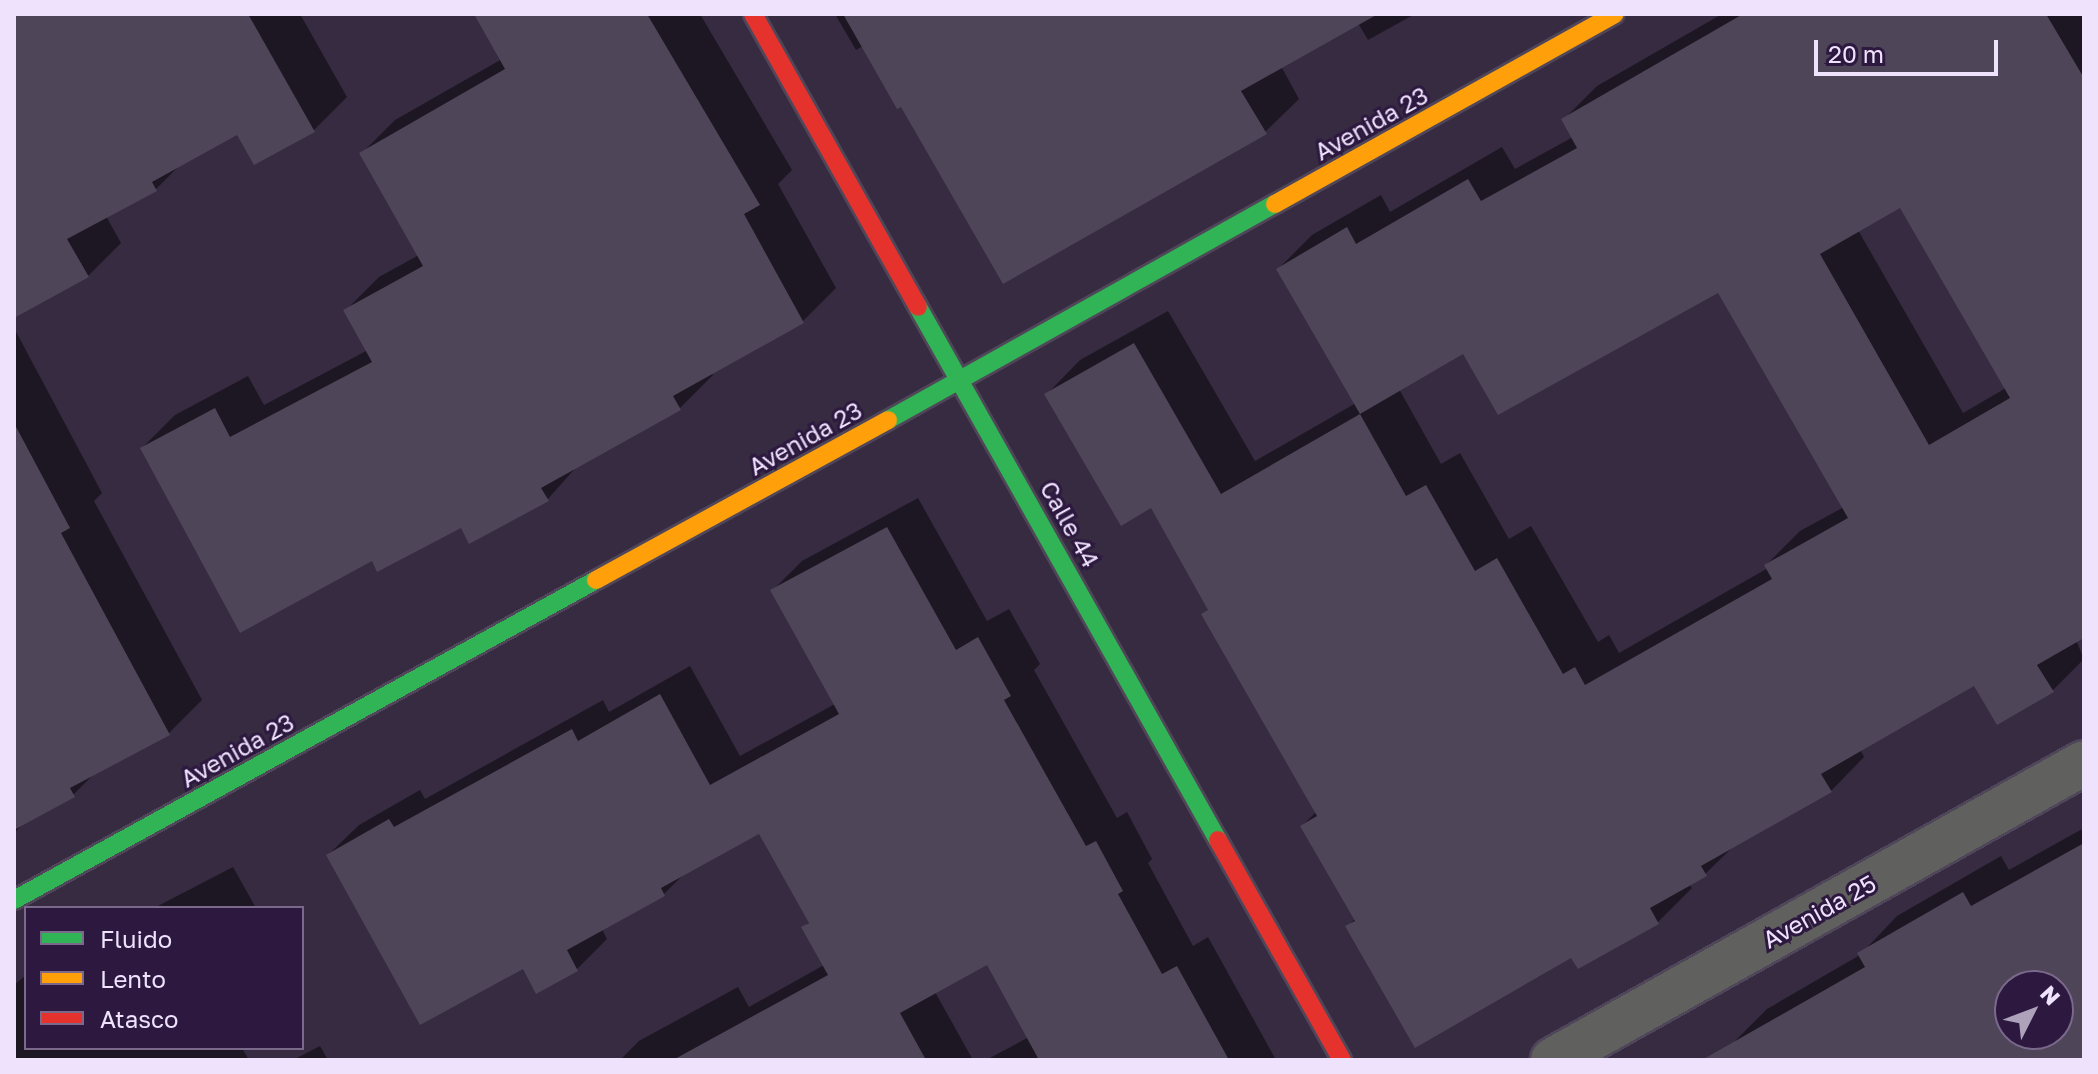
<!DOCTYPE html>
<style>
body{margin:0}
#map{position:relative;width:2098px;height:1074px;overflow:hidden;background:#362b41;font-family:"Golos Text",sans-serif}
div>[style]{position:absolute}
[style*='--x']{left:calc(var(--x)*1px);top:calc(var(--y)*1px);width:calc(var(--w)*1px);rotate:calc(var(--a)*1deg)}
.shadow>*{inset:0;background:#0007}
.building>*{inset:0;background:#4f4559}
.roads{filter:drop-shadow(2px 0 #504659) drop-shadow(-2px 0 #504659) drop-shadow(0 2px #504659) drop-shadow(0 -2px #504659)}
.street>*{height:44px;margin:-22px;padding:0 22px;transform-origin:22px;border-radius:22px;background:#60605e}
.fast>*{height:18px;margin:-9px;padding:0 9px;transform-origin:9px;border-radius:9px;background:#30b455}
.slow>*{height:18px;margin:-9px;padding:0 9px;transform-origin:9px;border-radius:9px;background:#ff9f0a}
.jam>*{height:18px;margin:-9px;padding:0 9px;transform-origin:9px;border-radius:9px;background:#e5322d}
span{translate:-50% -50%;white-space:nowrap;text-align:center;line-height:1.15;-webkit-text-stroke:6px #2d183f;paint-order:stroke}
.street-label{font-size:24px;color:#eee2fc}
.frame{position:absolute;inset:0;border:16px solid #eee2fc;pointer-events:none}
.legend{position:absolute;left:24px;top:906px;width:280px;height:144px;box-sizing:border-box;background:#2d183f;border:2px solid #7a698b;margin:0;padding:10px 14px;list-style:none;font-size:24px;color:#eee2fc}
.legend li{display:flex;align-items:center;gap:16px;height:40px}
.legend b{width:40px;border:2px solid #7a698b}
.north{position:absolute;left:1994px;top:970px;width:80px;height:80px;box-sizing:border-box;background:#2d183f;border:2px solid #7a698b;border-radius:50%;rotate:48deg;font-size:22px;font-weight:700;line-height:32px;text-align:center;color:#eee2fc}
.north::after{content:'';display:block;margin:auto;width:28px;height:36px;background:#aea2bb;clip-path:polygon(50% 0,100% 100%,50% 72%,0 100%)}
.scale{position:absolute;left:1814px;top:40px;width:184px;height:36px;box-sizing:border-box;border:4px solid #eee2fc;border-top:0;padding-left:10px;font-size:24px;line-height:28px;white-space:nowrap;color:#eee2fc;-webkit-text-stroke:6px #2d183f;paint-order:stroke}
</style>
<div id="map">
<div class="shadow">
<div style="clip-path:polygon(14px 14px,300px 14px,347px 97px,313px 131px,238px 132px,181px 164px,156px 189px,106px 216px,121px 243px,88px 276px,14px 316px)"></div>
<div style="clip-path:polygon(476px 14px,700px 14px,792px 170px,778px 184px,836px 288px,803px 321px,711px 372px,713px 375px,680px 408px,579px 464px,547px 500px,462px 525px,372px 559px,142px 448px,175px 415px,248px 376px,264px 405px,368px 350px,346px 310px,379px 277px,419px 255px,362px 153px,395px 120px,502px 59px)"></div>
<div style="clip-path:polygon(835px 14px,1415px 14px,1368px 40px,1358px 23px,1281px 66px,1299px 99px,1265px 132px,902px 104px,863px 46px,856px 50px)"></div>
<div style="clip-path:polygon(evenodd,1722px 14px,2084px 14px,2084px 635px,2076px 640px,2084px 659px,2052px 691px,1975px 683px,1860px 749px,1864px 757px,1831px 791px,1735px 845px,1705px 874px,1689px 884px,1692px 888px,1658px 922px,1578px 967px,1572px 956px,1347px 927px,1356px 918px,1302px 826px,1317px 811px,1204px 614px,1210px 608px,1152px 505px,1047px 394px,1080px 360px,1168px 311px,1255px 461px,1356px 403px,1278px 269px,1312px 235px,1381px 195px,1390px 212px,1502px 147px,1515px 169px,1573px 137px,1563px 120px,1597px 86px,1722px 14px,1901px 206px,2006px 388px,1963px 413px,1858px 230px,1901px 206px,1722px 14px,1718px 290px,1844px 507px,1800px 531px,1766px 565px,1768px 568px,1619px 653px,1609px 635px,1598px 642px,1531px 526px,1509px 539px,1460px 453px,1441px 464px,1399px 389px,1463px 351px,1718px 290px)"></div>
<div style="clip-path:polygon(14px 328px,102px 493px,94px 501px,202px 700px,169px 733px,97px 771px,73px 795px,25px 822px,14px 833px)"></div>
<div style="clip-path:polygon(918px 498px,987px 621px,1009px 609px,1040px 664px,1034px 670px,1117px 818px,1127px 812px,1152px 859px,1148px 863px,1193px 946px,1208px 937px,1276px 1060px,986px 1060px,1029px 1037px,988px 963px,935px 992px,973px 1060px,620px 1060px,639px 1041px,738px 987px,749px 1007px,824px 965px,803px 928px,810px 921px,760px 832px,685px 873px,664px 894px,602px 929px,607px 939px,577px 969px,523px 967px,328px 855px,359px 825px,420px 790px,425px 799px,603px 700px,609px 712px,690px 666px,740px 756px,835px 704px,772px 591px,802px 561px)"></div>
<div style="clip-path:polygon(evenodd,2084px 828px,2084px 1060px,1705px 1060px,1730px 1046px,1767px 1009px,1860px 955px,1897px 916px,2001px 856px,2009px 870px,2084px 828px,2010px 986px,2058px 986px,2058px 1034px,2010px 1034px,2010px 986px)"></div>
<div style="clip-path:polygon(233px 867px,256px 908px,154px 908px)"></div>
<div style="clip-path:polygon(26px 975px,26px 1048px,242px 1048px,249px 1060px,15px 1060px,14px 985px)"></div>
<div style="clip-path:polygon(320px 1046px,328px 1060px,293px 1060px)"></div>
</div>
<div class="building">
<div style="clip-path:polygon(14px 14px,248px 14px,315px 132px,254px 165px,237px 135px,152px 182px,157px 191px,67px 239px,89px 277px,14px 318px)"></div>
<div style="clip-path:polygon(474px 14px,647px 14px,760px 205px,744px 214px,804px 323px,673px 396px,681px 410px,541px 488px,549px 501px,469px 544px,461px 528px,377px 572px,372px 561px,240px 633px,140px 448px,215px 408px,230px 437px,372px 362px,343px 310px,423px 266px,359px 153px,505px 69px)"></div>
<div style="clip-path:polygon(843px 14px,1378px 14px,1241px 91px,1267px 134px,1003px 284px,901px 107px,897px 109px)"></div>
<div style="clip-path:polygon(evenodd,1743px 14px,2046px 14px,2084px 78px,2084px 638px,2037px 665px,2054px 692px,1997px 725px,1974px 686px,1821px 774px,1832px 792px,1701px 866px,1707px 876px,1650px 908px,1659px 924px,1578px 969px,1571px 958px,1415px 1048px,1345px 926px,1355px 921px,1300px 826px,1317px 816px,1201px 614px,1208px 610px,1151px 508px,1121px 526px,1044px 394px,1134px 343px,1221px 494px,1360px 414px,1276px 269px,1347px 227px,1356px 244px,1468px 179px,1481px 201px,1577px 148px,1561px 119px,1743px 14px,1900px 208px,2010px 398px,1929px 445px,1820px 254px,1900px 208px,1743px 14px,1718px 293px,1848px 518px,1764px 565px,1772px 579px,1585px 685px,1575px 667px,1563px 674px,1497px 558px,1475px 571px,1426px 485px,1406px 496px,1360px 414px,1463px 354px,1498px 415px,1718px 293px)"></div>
<div style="clip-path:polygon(14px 423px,70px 528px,61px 533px,170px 735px,70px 788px,75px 797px,14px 830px)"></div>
<div style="clip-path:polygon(887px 527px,956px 650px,978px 637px,1011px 696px,1004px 700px,1086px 846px,1096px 841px,1123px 891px,1118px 894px,1162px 974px,1177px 966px,1229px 1060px,1039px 1060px,987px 965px,900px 1013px,926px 1060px,673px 1060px,828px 975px,801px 927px,809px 923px,759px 834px,661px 888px,665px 896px,567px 950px,578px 971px,536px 994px,523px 969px,420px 1025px,326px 855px,389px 819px,394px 827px,572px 729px,578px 741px,660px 694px,710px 785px,839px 714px,770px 590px)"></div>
<div style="clip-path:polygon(evenodd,2084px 843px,2084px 1060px,1702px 1060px,1865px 967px,1857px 953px,1963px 892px,1971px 906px,2084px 843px,2010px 986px,2058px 986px,2058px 1034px,2010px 1034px,2010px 986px)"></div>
</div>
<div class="roads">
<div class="street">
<div style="--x:1553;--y:1060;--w:608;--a:-29.22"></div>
</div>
<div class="fast">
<div style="--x:918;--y:307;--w:612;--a:60.63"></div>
<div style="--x:888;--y:420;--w:443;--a:-29.2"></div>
<div style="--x:14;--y:900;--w:664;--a:-28.8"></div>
</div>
<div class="slow">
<div style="--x:1275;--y:204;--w:389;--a:-29.2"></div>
<div style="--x:596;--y:580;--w:333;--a:-28.7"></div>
</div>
<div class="jam">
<div style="--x:753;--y:14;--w:336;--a:60.6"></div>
<div style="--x:1218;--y:840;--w:253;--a:60.6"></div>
</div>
</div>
<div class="street-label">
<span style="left:1371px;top:123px;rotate:-29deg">Avenida 23</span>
<span style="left:805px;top:438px;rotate:-29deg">Avenida 23</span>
<span style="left:1070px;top:524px;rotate:61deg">Calle 44</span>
<span style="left:237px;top:750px;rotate:-29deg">Avenida 23</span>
<span style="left:1819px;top:911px;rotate:-29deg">Avenida 25</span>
</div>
<div class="frame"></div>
<ul class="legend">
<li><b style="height:10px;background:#30b455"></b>Fluido</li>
<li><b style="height:10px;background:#ff9f0a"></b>Lento</li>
<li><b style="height:10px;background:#e5322d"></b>Atasco</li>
</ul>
<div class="north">N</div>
<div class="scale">20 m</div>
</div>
